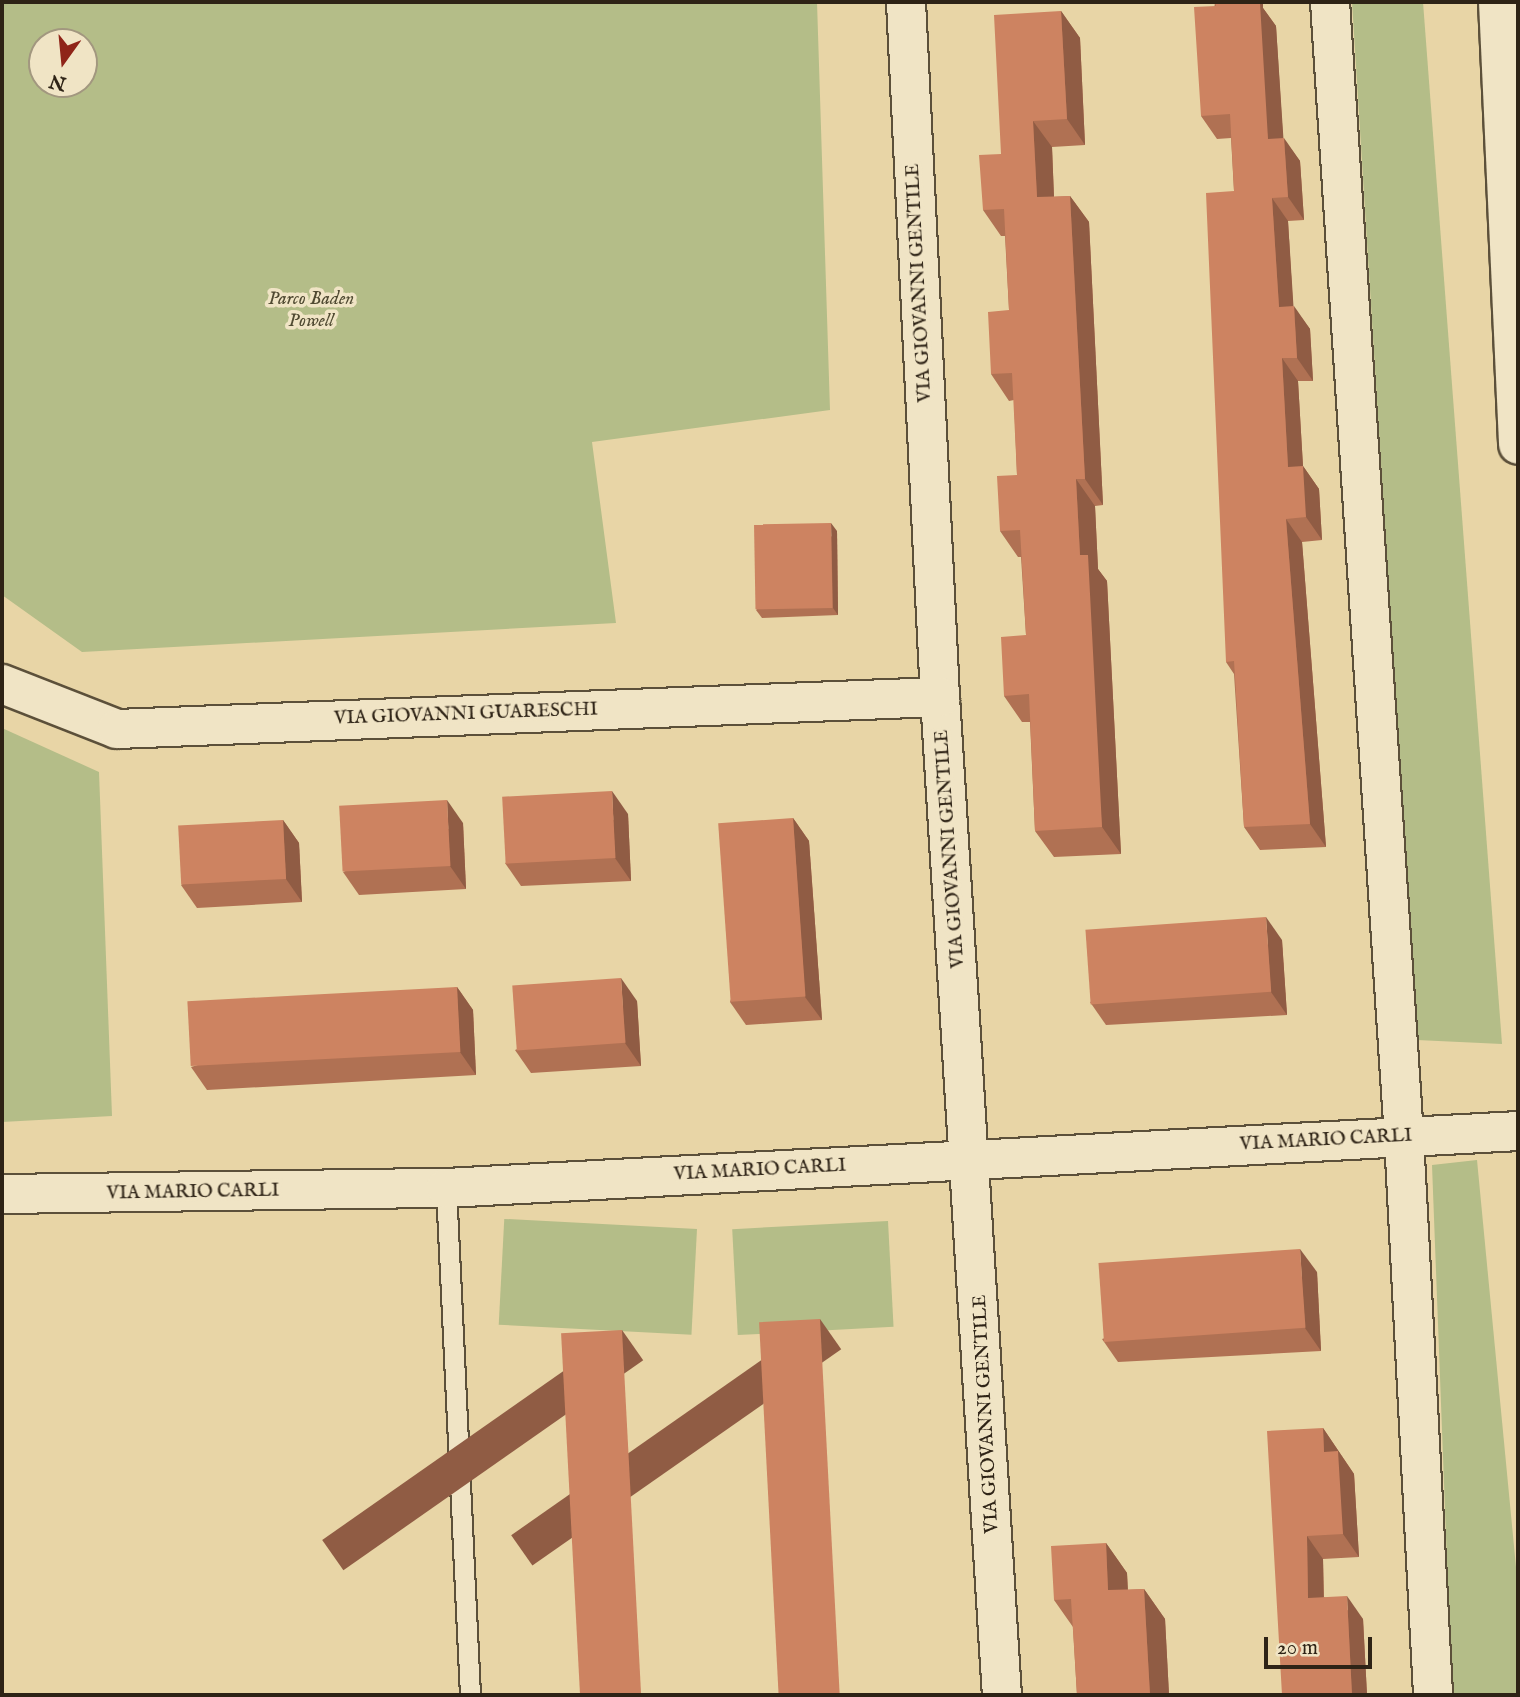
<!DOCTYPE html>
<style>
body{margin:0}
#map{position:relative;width:1520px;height:1697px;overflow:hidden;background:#e8d5a6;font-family:"IM FELL English",serif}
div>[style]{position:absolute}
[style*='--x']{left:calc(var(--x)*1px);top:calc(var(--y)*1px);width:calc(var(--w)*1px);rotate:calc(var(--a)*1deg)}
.green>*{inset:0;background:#b4bd88;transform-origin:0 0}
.roads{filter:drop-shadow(2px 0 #5c503a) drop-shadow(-2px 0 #5c503a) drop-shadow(0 2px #5c503a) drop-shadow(0 -2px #5c503a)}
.lane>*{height:19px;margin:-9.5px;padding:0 9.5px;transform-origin:9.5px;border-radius:9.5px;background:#f0e4c5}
.street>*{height:38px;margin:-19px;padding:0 19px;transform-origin:19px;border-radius:19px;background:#f0e4c5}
.secondary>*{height:38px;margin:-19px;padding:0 19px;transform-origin:19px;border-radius:19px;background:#f0e4c5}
.wall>*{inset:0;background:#b07153}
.shaded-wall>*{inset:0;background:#905c44;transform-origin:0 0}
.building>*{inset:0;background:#cd8361;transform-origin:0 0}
span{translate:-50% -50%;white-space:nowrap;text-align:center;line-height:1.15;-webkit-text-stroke:7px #f0e4c5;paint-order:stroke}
.street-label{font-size:19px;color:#2e2316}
.park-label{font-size:19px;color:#504a32;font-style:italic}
.frame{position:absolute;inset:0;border:4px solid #2e2316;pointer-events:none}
.north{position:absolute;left:28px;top:28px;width:70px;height:70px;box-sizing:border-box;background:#f0e4c5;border:2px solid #a2977f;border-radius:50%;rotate:195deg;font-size:19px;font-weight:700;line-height:28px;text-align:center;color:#2e2316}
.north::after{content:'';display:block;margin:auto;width:24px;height:32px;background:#8f2418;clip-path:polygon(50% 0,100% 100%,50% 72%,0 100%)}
.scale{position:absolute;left:1264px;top:1637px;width:108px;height:32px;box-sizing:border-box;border:4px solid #2e2316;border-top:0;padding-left:9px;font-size:21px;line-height:24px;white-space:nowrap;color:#2e2316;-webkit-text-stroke:5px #f0e4c5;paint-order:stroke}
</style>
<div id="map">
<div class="green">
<div style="clip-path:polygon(evenodd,2px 2px,817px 2px,830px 410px,592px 442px,616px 623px,82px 652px,2px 595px,2px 2px,42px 42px,84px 42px,84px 84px,42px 84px,42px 42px)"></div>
<div style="clip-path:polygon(1352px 2px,1423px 2px,1502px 1044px,1417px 1040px)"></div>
<div style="clip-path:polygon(2px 728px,99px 772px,112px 1116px,2px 1122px)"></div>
<div style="clip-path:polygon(1477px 1160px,1518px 1588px,1518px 1695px,1452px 1695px,1432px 1165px)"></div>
<div style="left:888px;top:1221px;width:106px;height:156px;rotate:87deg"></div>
<div style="left:697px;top:1229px;width:106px;height:193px;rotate:93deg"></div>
</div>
<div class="roads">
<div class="lane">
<div style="--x:446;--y:1188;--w:508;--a:87.29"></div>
</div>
<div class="street">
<div style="--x:906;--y:2;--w:696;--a:87.2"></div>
<div style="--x:940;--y:697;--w:1000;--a:86.45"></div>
<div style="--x:1330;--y:2;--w:1137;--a:86.27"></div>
<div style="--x:1404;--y:1137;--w:559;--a:87.02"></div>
<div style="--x:2;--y:684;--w:123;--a:21.4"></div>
<div style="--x:117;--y:729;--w:824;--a:-2.23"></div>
</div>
<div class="secondary">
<div style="--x:1498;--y:2;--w:443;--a:87.4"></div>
<div style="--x:2;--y:1194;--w:444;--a:-0.8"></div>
<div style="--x:446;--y:1188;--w:1074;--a:-3.04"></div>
</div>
</div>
<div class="wall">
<div style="clip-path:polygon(1215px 2px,1263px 2px,1263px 8px,1276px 26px,1283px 138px,1300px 161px,1304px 220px,1288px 221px,1293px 306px,1310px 329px,1313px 381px,1298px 381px,1303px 466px,1319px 489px,1322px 540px,1302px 542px,1326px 847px,1260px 850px,1244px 827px,1234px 674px,1226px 662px,1234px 191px,1231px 138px,1217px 139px,1201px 116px)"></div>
<div style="clip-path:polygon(1061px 11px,1080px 38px,1085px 145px,1052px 147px,1054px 197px,1070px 196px,1089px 222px,1103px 505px,1095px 506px,1098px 569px,1107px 581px,1121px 854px,1054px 857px,1035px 831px,1030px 722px,1022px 722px,1004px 696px,1026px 635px,1021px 557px,1018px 557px,1000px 531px,1017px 475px,1014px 400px,1009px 401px,991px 374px,1009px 310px,1005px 236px,1001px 236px,983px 210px,1001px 154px)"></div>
<div style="clip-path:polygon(837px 531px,838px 615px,762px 618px,756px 610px)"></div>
<div style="clip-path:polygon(628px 814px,631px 881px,521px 886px,505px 863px)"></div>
<div style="clip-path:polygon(793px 818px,809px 841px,822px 1020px,746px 1025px,730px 1002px)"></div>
<div style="clip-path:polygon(283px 820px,299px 843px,302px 902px,197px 908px,181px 885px)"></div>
<div style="clip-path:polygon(463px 823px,466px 889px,359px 895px,343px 872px)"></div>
<div style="clip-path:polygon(1282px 940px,1287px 1015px,1106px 1025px,1090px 1002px)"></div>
<div style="clip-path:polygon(457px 987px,473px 1010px,476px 1075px,207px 1090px,191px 1067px)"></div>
<div style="clip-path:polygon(637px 1001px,641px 1066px,531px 1073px,515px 1050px)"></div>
<div style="clip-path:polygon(1317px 1272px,1321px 1351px,1118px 1362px,1102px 1339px)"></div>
<div style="clip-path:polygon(1323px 1428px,1354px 1474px,1359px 1557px,1323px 1559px,1324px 1597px,1363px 1619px,1367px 1695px,1282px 1695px)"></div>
<div style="clip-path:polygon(1106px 1543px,1127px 1573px,1128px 1590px,1144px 1589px,1165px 1619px,1169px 1695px,1077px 1695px,1073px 1627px,1054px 1600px)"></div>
</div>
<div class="shaded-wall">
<div style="clip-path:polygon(1248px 2px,1263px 2px,1263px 8px,1276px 26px,1285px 162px,1268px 139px)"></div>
<div style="clip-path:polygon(1061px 11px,1080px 38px,1085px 145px,1067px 119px)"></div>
<div style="clip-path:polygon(1033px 121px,1052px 147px,1055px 224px,1037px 197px)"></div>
<div style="clip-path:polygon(1284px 138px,1300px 161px,1304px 220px,1288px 197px)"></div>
<div style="clip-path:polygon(1070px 196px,1089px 222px,1103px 505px,1085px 479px)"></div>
<div style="clip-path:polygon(1272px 198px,1288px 221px,1295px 330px,1279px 307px)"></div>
<div style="clip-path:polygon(1294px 306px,1310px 329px,1313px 381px,1297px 358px)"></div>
<div style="clip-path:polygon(1282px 358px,1298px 381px,1304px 484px,1303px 466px,1319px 489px,1322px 540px,1306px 517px,1288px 467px)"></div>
<div style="clip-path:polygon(1076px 479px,1095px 506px,1098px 569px,1107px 581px,1121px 854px,1102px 827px,1080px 555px)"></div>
<div style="clip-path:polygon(1286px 519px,1302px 542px,1326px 847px,1310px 824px)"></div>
<div style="clip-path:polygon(831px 523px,837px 531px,838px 615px,833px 608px)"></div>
<div style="clip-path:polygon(612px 791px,628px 814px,631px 881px,615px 858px)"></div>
<div style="clip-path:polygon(447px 800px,463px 823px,466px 889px,450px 866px)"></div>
<div style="clip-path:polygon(793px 818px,809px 841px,822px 1020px,805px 997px)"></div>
<div style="clip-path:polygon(283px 820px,299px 843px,302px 902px,286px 879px)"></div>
<div style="clip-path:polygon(1266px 917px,1282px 940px,1287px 1015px,1271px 992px)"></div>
<div style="clip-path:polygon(621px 978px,637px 1001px,641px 1066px,625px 1043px)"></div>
<div style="clip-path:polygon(457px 987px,473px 1010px,476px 1075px,460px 1052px)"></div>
<div style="clip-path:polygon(1300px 1249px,1317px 1272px,1321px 1351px,1305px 1328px)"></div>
<div style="left:820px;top:1319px;width:37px;height:377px;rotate:55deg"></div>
<div style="left:622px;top:1330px;width:37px;height:366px;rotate:55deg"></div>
<div style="clip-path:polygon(1323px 1428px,1354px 1474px,1359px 1557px,1343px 1534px,1324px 1452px)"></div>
<div style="clip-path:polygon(1307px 1536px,1323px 1559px,1324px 1621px,1308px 1598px)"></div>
<div style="clip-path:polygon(1106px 1543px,1127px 1573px,1129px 1620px,1108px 1590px)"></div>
<div style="clip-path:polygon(1144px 1589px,1165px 1619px,1169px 1695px,1150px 1695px)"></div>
<div style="clip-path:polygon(1347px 1596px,1363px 1619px,1367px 1695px,1352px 1695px)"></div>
</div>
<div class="building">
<div style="clip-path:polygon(1215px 2px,1248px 2px,1248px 4px,1260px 3px,1268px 139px,1284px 138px,1288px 197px,1272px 198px,1279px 307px,1294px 306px,1297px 358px,1282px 358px,1288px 467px,1303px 466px,1306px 517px,1286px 519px,1310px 824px,1244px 827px,1234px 661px,1226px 662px,1206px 193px,1234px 191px,1230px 114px,1201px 116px,1194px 7px,1216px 6px)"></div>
<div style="clip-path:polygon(1061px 11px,1067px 119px,1033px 121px,1037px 197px,1070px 196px,1085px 479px,1076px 479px,1080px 555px,1088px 555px,1102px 827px,1035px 831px,1029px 694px,1004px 696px,1001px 637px,1026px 635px,1020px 530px,1000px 531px,997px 476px,1017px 475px,1012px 373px,991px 374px,988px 312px,1009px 310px,1004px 209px,983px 210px,979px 155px,1001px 154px,994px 15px)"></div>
<div style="left:831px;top:523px;width:85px;height:77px;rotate:89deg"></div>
<div style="left:612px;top:791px;width:67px;height:110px;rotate:87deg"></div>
<div style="left:447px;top:800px;width:66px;height:108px;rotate:87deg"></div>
<div style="left:793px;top:818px;width:179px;height:75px;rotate:86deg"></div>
<div style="left:283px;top:820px;width:59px;height:105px;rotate:87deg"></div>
<div style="left:1266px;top:917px;width:75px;height:181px;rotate:86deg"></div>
<div style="left:621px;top:978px;width:65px;height:109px;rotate:86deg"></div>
<div style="left:457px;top:987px;width:65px;height:270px;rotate:87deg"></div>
<div style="left:1300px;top:1249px;width:79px;height:202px;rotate:86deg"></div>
<div style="left:820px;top:1319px;width:377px;height:61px;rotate:87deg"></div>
<div style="left:622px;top:1330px;width:366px;height:61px;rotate:87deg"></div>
<div style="clip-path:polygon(1323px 1428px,1324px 1452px,1338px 1451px,1343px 1534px,1307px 1536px,1308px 1598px,1347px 1596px,1352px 1695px,1282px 1695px,1267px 1431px)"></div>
<div style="clip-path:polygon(1106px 1543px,1108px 1590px,1144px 1589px,1150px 1695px,1077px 1695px,1071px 1599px,1054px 1600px,1051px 1546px)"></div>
</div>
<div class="street-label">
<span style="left:920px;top:283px;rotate:-93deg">VIA GIOVANNI GENTILE</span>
<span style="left:466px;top:715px;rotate:-2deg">VIA GIOVANNI GUARESCHI</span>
<span style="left:951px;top:849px;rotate:-94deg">VIA GIOVANNI GENTILE</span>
<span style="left:1326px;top:1141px;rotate:-3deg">VIA MARIO CARLI</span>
<span style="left:760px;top:1171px;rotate:-3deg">VIA MARIO CARLI</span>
<span style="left:193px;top:1193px;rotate:-1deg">VIA MARIO CARLI</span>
<span style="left:987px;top:1414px;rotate:-93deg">VIA GIOVANNI GENTILE</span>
</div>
<div class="park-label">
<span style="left:311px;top:311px">Parco Baden<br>Powell</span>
</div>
<div class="frame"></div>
<div class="north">N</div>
<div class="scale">20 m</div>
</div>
